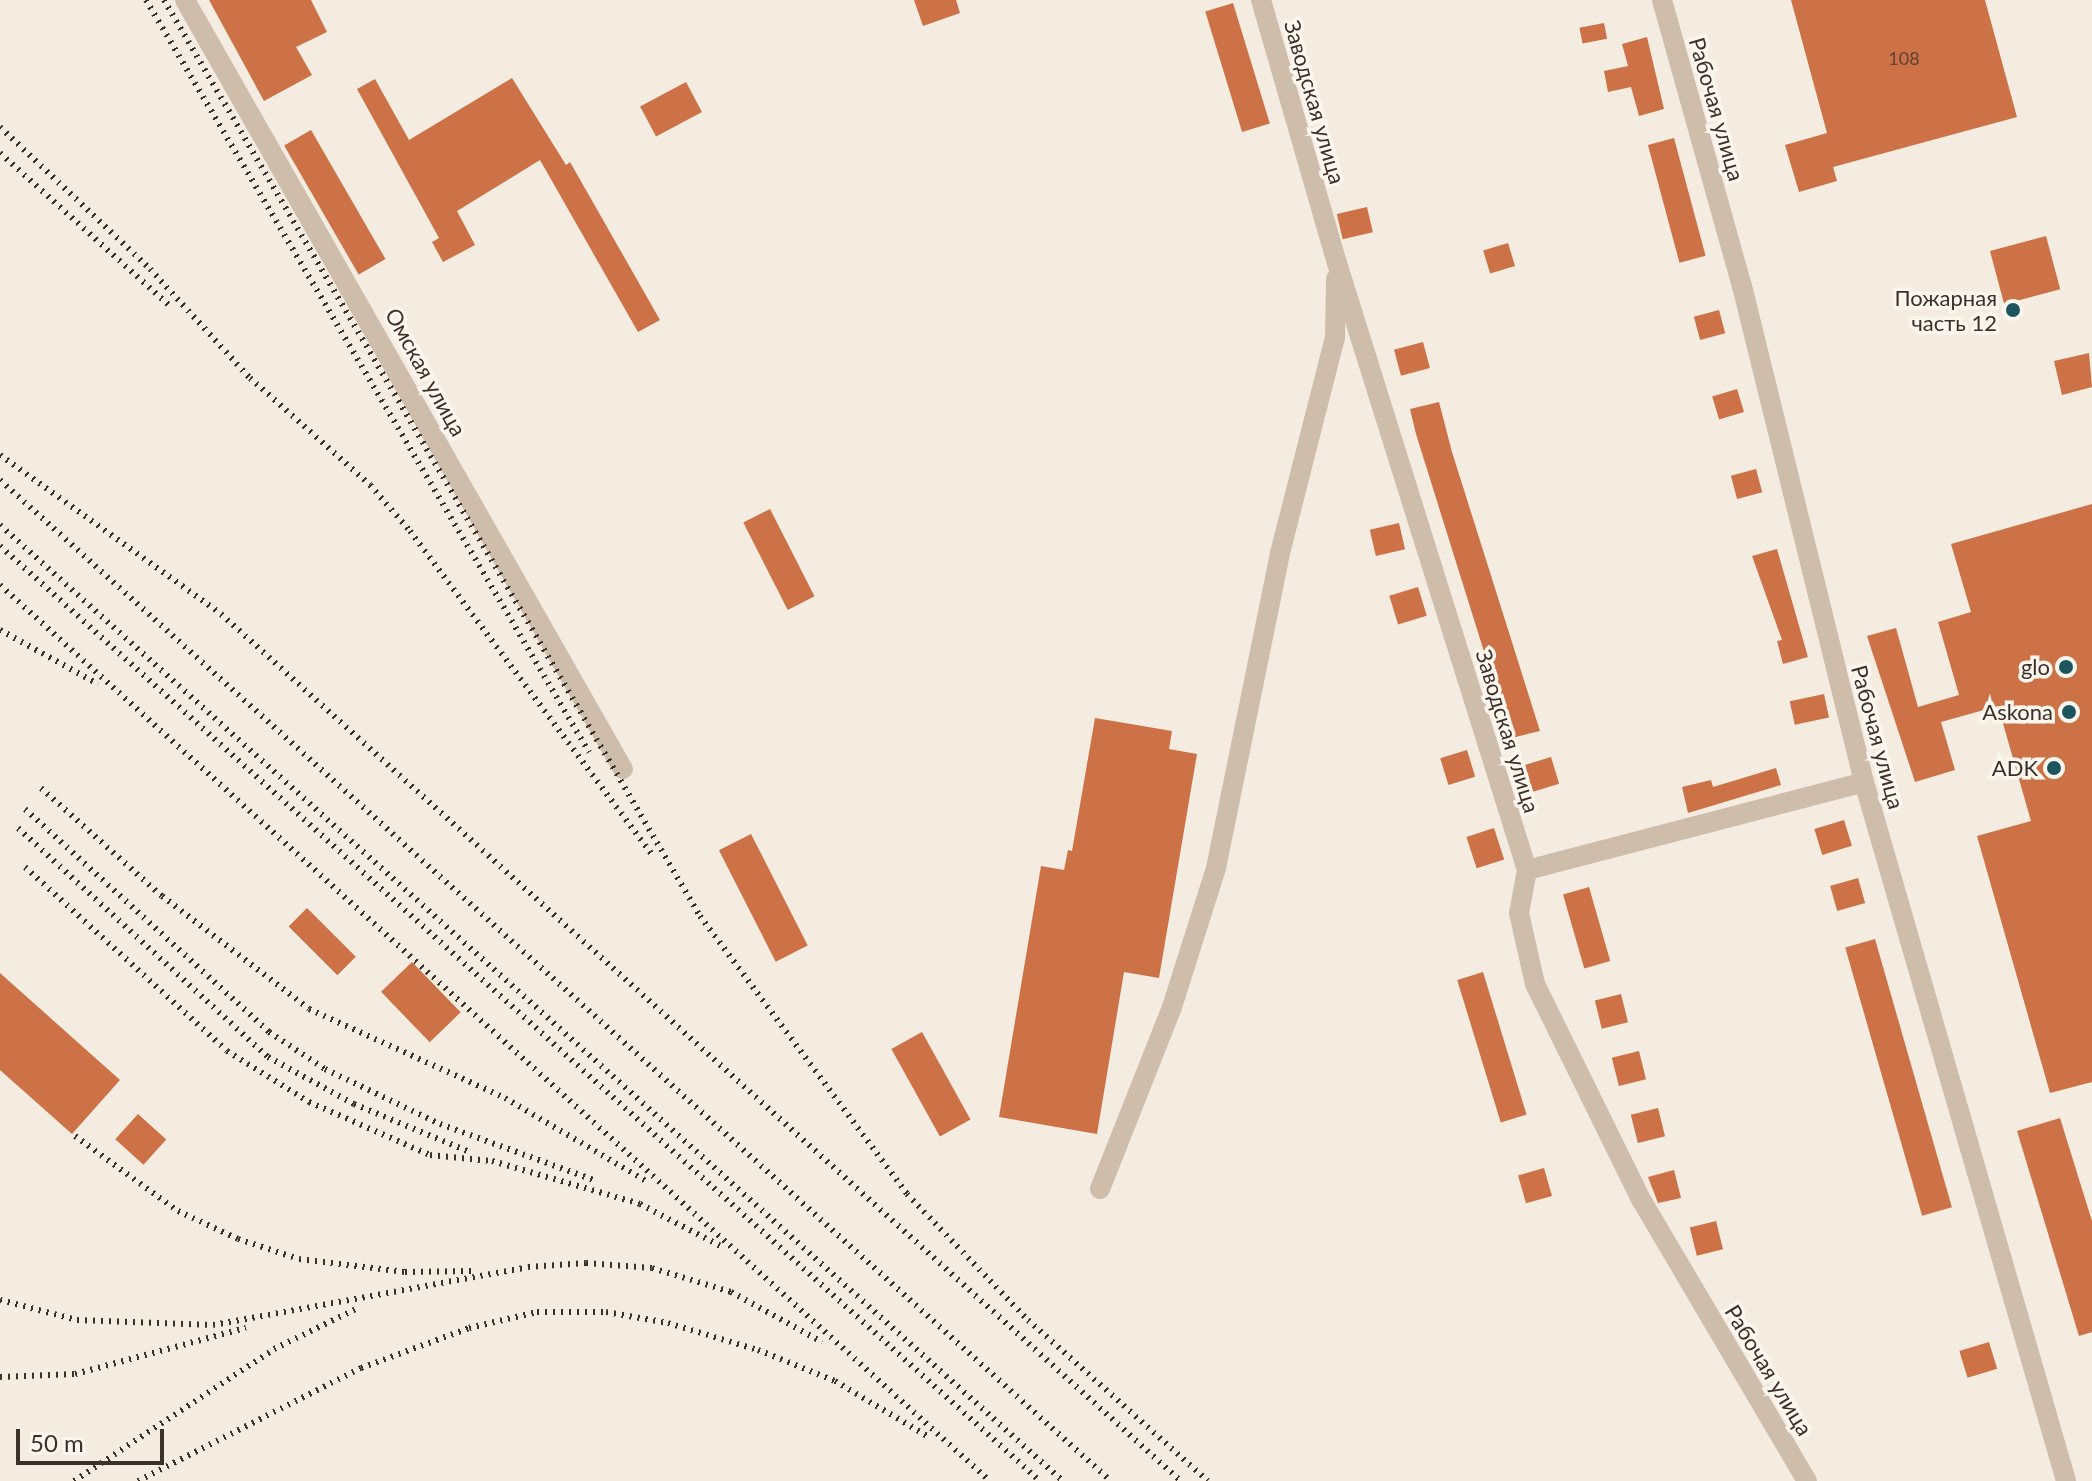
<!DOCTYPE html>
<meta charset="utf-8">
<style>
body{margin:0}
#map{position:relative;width:2092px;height:1481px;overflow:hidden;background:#f4ece0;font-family:Lato,sans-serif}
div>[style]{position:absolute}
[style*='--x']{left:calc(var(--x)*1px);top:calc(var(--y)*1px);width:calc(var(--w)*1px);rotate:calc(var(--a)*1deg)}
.building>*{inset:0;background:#cc7246;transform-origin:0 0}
.minor>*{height:20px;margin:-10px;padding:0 10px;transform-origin:10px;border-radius:10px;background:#cebdaa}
.rail>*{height:6px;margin-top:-3px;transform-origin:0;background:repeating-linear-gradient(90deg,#3b312a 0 2px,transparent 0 8px)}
.dots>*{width:22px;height:22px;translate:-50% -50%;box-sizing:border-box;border:4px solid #fbf6ed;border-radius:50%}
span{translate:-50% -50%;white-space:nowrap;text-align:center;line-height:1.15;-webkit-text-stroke:7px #fbf6ed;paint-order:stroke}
.number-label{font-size:18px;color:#5f4131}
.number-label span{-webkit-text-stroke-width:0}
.street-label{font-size:22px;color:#3b312a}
.poi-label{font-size:22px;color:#3b312a}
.right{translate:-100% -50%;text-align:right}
.scale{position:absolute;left:16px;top:1429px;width:148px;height:36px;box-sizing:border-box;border:4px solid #3b312a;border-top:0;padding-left:10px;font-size:24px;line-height:28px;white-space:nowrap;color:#3b312a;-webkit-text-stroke:6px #fbf6ed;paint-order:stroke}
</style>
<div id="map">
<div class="building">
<div style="clip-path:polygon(209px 0,311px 0,327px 32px,296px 47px,312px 75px,264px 101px)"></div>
<div style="clip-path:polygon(914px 0,956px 0,960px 13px,923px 26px)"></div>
<div style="clip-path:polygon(1791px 0,1985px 0,2017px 117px,1833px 167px,1837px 181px,1799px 192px,1785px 145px,1827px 133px)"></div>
<div style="left:1233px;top:3px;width:126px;height:29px;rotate:73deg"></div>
<div style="left:1604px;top:23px;width:16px;height:25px;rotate:79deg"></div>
<div style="clip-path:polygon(1647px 37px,1664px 109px,1639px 116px,1631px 87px,1608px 92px,1604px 71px,1628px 66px,1622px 44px)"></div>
<div style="clip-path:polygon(512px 78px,566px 165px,570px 162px,660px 320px,638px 332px,540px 160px,457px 211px,475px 245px,443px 262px,432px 242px,439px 238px,357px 89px,375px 79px,409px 140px)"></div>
<div style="left:686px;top:82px;width:34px;height:52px;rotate:62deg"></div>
<div style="left:311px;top:130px;width:149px;height:31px;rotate:60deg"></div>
<div style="left:1674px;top:138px;width:122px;height:27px;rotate:75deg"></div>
<div style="left:1367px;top:207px;width:26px;height:31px;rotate:77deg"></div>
<div style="left:2046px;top:236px;width:55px;height:58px;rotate:75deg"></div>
<div style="left:1508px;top:243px;width:24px;height:26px;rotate:73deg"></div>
<div style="left:1719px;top:310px;width:24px;height:26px;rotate:75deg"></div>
<div style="left:1423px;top:342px;width:27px;height:30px;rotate:75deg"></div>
<div style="clip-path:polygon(2089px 353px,2092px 387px,2062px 395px,2054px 361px)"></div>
<div style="left:1737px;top:389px;width:24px;height:26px;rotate:73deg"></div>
<div style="clip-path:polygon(1439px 402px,1452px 452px,1540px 731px,1511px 738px,1416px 434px,1410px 409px)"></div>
<div style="left:1756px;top:469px;width:24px;height:26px;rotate:75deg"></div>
<div style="clip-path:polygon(2092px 504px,2092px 1082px,2050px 1093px,1977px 836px,2031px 821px,1998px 706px,1941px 722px,1955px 770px,1915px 782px,1867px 636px,1896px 628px,1918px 707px,1959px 695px,1938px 622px,1971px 612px,1951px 544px)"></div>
<div style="left:770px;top:509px;width:98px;height:30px;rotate:63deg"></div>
<div style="left:1399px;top:523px;width:27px;height:30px;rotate:77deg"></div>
<div style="clip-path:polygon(1777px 549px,1808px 657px,1783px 664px,1777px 641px,1782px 640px,1752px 556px)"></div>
<div style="left:1418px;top:587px;width:30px;height:30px;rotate:73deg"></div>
<div style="left:1824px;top:694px;width:24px;height:35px;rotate:78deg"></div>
<div style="clip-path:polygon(1095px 718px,1172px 731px,1169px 749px,1197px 754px,1159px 978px,1124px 972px,1097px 1134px,999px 1117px,1041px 866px,1064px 870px,1068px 850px,1072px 851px)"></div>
<div style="left:1467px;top:750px;width:28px;height:28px;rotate:73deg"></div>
<div style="left:1551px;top:757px;width:28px;height:30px;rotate:73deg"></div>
<div style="clip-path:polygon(1776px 768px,1781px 785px,1688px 813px,1682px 787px,1711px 780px,1713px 787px)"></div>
<div style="left:1844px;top:820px;width:27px;height:31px;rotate:73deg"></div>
<div style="left:1494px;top:828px;width:33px;height:29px;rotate:72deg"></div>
<div style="left:751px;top:834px;width:125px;height:36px;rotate:63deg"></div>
<div style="left:1858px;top:878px;width:26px;height:29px;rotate:74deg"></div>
<div style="left:1589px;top:887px;width:77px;height:27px;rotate:74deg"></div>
<div style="left:307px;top:908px;width:69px;height:26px;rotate:45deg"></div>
<div style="left:1875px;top:939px;width:279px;height:31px;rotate:74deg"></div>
<div style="left:412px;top:962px;width:70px;height:43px;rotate:46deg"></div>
<div style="left:1483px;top:972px;width:149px;height:27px;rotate:73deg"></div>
<div style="clip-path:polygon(0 973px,120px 1080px,72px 1134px,0 1070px)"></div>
<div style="left:1621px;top:994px;width:29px;height:27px;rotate:76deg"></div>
<div style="left:922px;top:1032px;width:100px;height:35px;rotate:61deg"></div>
<div style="left:1639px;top:1051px;width:29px;height:28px;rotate:76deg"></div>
<div style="left:1658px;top:1108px;width:29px;height:28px;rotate:76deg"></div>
<div style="left:138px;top:1114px;width:38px;height:34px;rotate:42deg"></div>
<div style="clip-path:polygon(2060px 1118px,2092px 1221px,2092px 1332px,2079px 1336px,2017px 1131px)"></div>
<div style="left:1544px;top:1168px;width:29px;height:27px;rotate:74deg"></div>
<div style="clip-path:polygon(1674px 1170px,1681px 1198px,1658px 1203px,1648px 1177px)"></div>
<div style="left:1716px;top:1221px;width:29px;height:27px;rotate:76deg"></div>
<div style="left:1989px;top:1342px;width:28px;height:31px;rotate:73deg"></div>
</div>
<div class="minor">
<div style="--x:185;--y:0;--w:885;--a:60.34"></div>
<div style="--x:1261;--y:0;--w:274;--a:73.9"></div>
<div style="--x:1337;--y:263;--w:636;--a:72.62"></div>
<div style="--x:1527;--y:870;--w:44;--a:100.5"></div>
<div style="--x:1519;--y:913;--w:73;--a:77.3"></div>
<div style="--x:1535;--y:984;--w:242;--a:63.8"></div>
<div style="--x:1642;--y:1201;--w:325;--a:59.5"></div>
<div style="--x:1662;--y:0;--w:297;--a:74.4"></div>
<div style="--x:1742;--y:286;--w:511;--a:76.18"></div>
<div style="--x:1864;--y:782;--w:728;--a:73.88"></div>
<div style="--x:1527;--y:870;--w:348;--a:-14.6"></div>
<div style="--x:1100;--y:1189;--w:196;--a:-68.4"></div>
<div style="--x:1172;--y:1007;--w:146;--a:-72.4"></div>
<div style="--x:1216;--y:868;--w:321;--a:-78.5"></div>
<div style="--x:1280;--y:553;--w:222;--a:-75.7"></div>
<div style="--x:1335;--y:338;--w:59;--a:-89"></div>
</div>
<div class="rail">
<div style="--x:146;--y:0;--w:873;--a:59.5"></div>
<div style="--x:164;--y:0;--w:1061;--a:59.67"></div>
<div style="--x:700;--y:916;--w:347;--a:53.3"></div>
<div style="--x:907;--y:1194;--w:175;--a:46.2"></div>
<div style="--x:1028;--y:1320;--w:241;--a:41.8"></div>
<div style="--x:0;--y:127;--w:207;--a:43.4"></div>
<div style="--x:150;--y:269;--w:148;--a:47.5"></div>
<div style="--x:250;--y:378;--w:161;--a:41.7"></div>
<div style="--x:370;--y:485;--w:61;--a:49"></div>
<div style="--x:410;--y:531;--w:406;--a:53.2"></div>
<div style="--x:0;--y:153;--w:229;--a:42"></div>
<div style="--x:0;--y:455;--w:272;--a:35.7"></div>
<div style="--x:221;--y:614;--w:1294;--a:42.09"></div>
<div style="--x:0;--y:480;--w:1495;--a:42.02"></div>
<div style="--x:0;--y:525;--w:1430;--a:41.97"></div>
<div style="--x:0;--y:546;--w:1399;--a:41.96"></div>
<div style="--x:0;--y:585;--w:1335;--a:42.15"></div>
<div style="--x:0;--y:630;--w:112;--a:28.9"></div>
<div style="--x:41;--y:788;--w:162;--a:41.8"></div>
<div style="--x:162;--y:896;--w:185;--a:37.5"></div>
<div style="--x:309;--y:1009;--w:215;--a:24.4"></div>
<div style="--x:505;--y:1098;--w:164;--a:30.5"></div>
<div style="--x:25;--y:809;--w:331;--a:42.4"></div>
<div style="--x:269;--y:1032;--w:67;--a:33.5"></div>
<div style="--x:325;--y:1069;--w:127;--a:25.6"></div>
<div style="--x:440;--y:1124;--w:164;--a:20"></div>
<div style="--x:18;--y:828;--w:339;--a:42.5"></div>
<div style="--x:268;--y:1057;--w:98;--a:28.7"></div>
<div style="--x:354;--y:1104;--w:126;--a:22.5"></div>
<div style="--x:25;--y:867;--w:273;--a:42.3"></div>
<div style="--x:227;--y:1051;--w:97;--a:31.9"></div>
<div style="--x:309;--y:1102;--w:132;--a:23.7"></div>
<div style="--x:430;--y:1155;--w:62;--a:5.5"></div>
<div style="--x:492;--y:1161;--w:154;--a:16.2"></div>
<div style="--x:640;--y:1204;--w:95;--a:27.6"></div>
<div style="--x:75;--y:1136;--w:127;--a:36.1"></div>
<div style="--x:178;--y:1211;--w:66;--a:25"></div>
<div style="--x:238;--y:1239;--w:64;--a:18.2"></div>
<div style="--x:299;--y:1259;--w:107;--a:7"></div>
<div style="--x:405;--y:1272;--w:68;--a:-0.8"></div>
<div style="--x:0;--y:1300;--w:80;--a:14.6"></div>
<div style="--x:77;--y:1320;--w:136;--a:2.1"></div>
<div style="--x:213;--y:1325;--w:320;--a:-10.4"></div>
<div style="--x:528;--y:1267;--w:58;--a:-3.9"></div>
<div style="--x:586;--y:1263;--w:66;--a:4.3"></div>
<div style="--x:652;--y:1268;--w:83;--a:16.9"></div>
<div style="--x:731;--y:1292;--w:104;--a:28.8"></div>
<div style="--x:0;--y:1377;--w:75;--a:-2.3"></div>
<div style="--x:75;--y:1374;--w:177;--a:-15.1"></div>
<div style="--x:74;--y:1481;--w:240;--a:-33.4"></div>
<div style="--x:274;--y:1349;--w:96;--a:-26"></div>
<div style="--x:138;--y:1481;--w:250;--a:-26.9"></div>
<div style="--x:361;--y:1368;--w:115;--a:-20.3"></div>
<div style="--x:469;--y:1328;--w:70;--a:-13.2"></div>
<div style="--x:537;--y:1312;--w:69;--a:0"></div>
<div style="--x:606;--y:1312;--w:63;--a:10.1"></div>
<div style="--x:668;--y:1323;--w:94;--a:16.7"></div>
<div style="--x:758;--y:1350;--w:83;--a:21.9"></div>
<div style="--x:835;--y:1381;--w:107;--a:30.9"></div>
</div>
<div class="dots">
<div style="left:2013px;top:310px;background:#1d555f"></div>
<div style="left:2066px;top:667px;background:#1d555f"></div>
<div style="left:2069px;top:712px;background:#1d555f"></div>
<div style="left:2054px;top:768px;background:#1d555f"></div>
</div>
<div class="number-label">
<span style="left:1904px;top:58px">108</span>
</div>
<div class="street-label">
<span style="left:1315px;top:102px;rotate:74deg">Заводская улица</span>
<span style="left:1717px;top:109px;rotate:74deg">Рабочая улица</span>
<span style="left:426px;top:372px;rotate:61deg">Омская улица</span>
<span style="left:1508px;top:731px;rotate:73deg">Заводская улица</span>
<span style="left:1878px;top:737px;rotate:75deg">Рабочая улица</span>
<span style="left:1769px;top:1370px;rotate:59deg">Рабочая улица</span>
</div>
<div class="poi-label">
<span class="right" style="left:1997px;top:310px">Пожарная<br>часть 12</span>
<span class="right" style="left:2050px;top:667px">glo</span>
<span class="right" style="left:2053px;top:712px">Askona</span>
<span class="right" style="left:2038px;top:768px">ADK</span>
</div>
<div class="scale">50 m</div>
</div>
